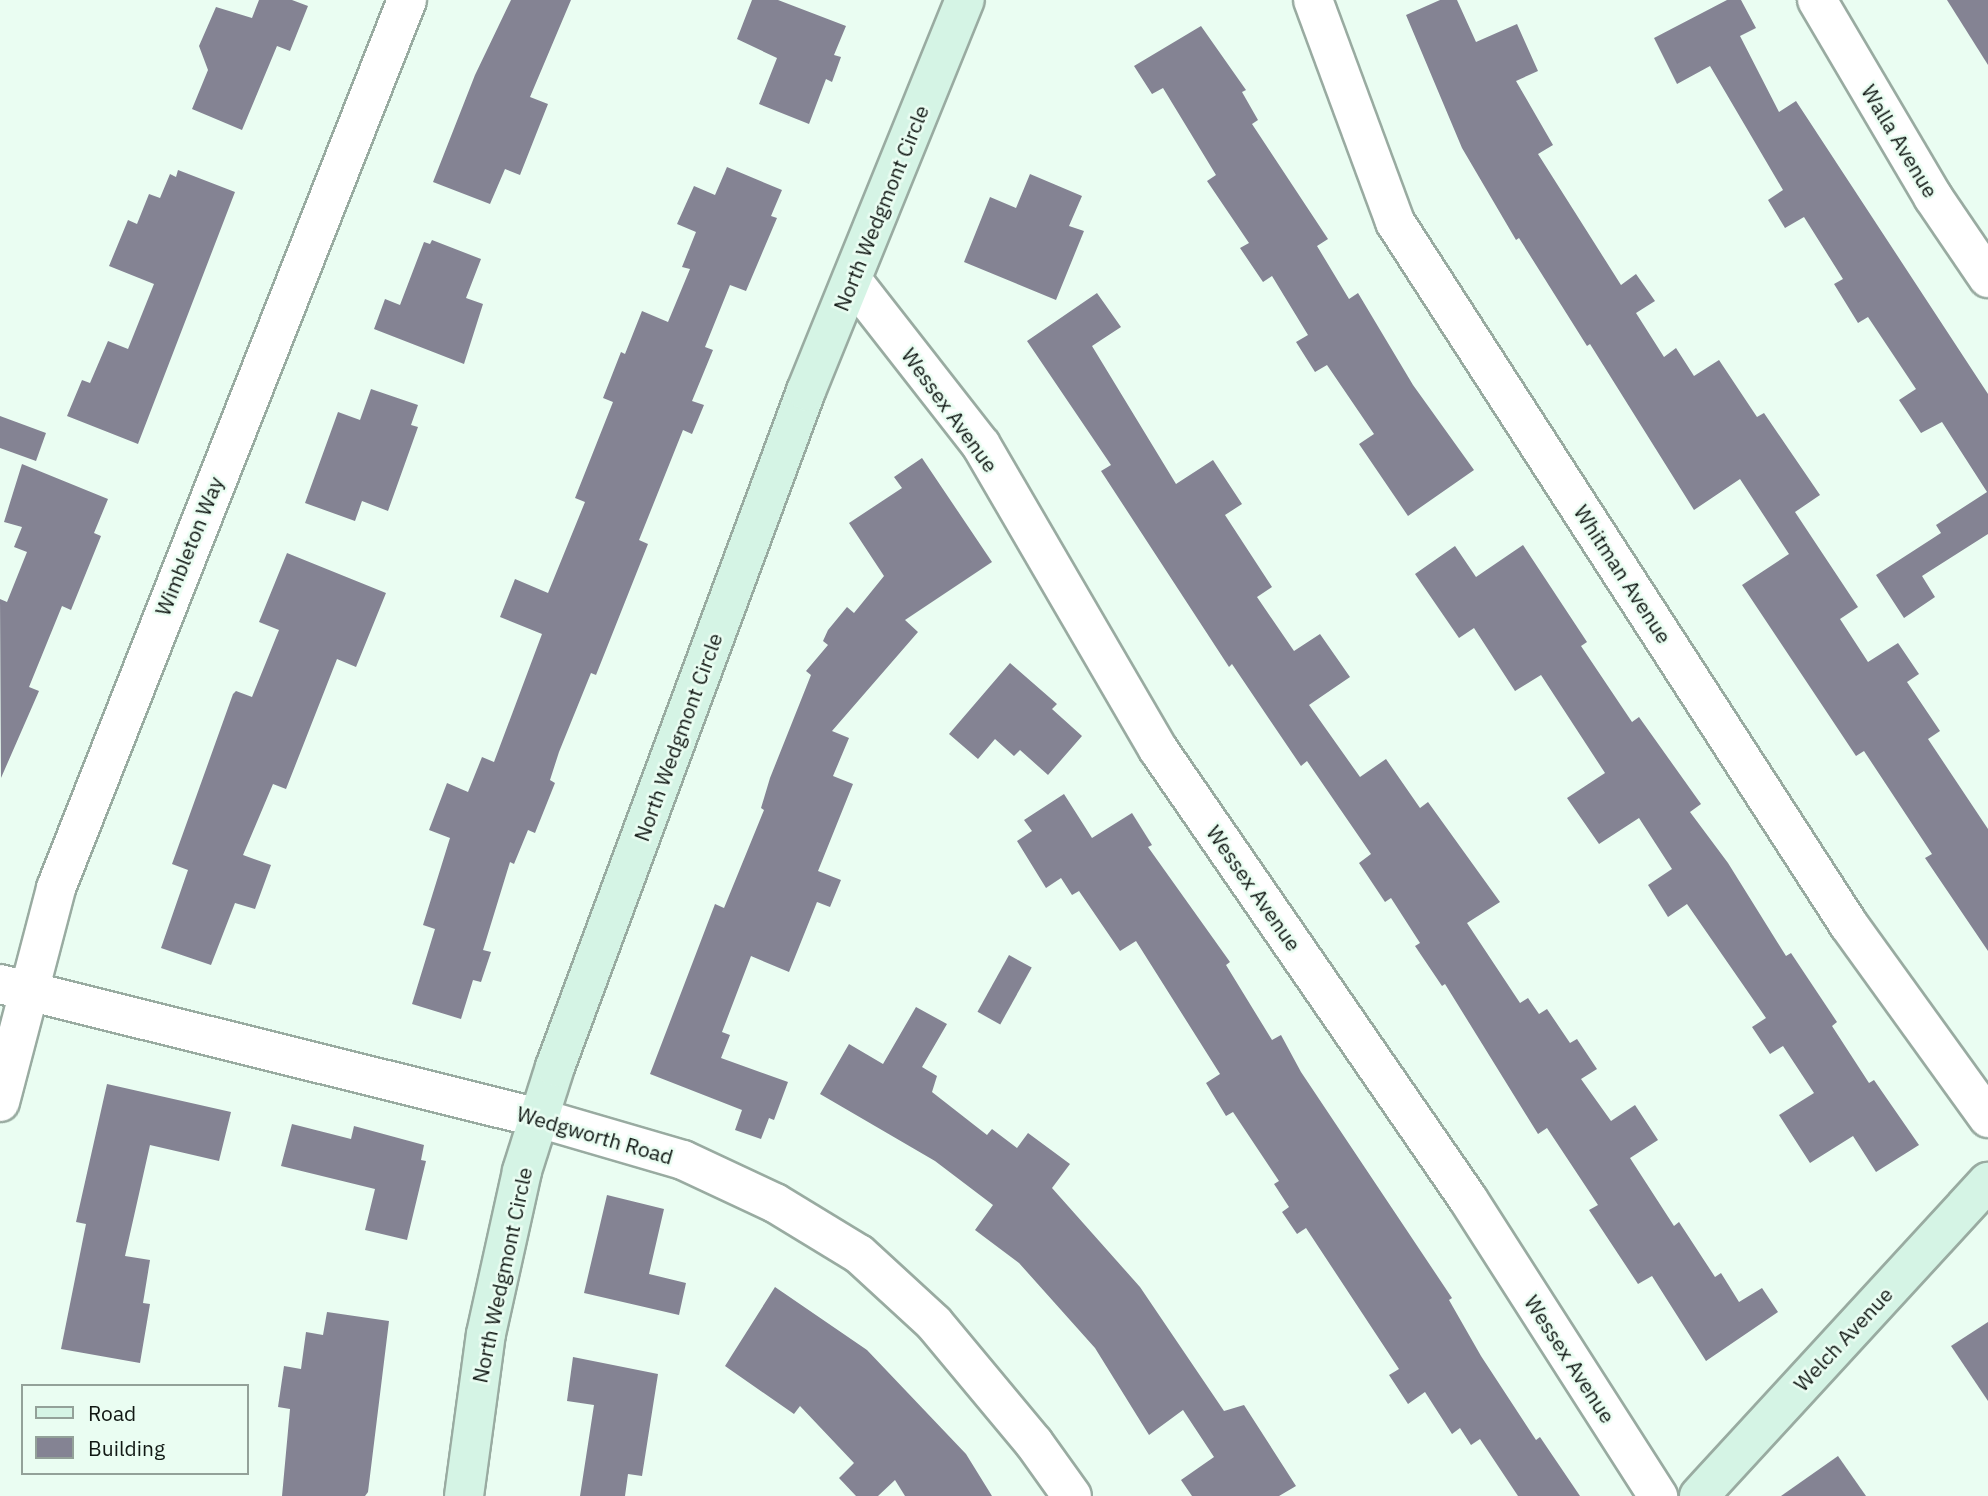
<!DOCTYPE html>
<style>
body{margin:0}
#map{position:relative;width:1988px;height:1496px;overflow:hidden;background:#eafdf2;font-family:"IBM Plex Sans",sans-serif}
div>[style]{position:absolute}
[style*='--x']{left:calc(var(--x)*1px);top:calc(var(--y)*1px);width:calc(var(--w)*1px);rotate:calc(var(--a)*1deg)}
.building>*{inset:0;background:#848393;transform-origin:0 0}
.roads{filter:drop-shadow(2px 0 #99aba1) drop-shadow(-2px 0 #99aba1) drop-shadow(0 2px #99aba1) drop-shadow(0 -2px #99aba1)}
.street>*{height:38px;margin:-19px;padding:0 19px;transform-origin:19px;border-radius:19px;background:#fff}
.secondary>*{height:38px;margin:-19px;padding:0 19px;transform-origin:19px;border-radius:19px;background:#d5f4e5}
span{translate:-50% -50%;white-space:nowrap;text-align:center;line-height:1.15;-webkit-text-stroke:5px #eafdf2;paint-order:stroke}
.street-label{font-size:21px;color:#111814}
.legend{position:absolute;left:21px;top:1384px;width:228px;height:91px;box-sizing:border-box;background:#eafdf2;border:2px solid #93a199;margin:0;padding:9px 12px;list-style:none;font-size:21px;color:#111814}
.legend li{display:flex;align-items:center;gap:14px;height:35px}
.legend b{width:35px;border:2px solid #93a199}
</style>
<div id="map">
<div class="building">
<div style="clip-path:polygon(259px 0,292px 0,308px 6px,290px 51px,277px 46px,242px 130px,192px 109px,208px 70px,199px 46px,216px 7px,252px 18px)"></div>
<div style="clip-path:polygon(511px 0,571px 0,530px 97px,548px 104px,520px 175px,505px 169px,490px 204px,433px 182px,475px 75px)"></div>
<div style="clip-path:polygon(752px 0,778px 0,846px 26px,834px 55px,841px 57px,832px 82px,826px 79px,809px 124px,759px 104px,777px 58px,737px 39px)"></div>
<div style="clip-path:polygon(1440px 0,1457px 0,1476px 42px,1517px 24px,1538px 71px,1516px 81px,1553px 145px,1538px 154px,1621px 285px,1636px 274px,1655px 301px,1636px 313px,1664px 357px,1676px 348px,1694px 376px,1719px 360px,1757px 417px,1764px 413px,1820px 495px,1795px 512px,1858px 607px,1840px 619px,1868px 662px,1898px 643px,1919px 674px,1907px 682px,1940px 731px,1928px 739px,1988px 829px,1988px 951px,1925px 858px,1932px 854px,1864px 751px,1856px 756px,1742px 585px,1789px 554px,1740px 479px,1694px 510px,1590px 344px,1587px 346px,1519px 238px,1516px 240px,1462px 148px,1406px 15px)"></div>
<div style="clip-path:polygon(1727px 0,1741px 0,1756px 28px,1740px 36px,1779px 112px,1796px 101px,1988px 394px,1988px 534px,1922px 576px,1935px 597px,1904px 618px,1876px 575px,1941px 533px,1936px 525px,1987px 492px,1942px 422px,1921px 433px,1899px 400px,1916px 389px,1868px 317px,1858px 323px,1834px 284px,1843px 279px,1804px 217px,1785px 228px,1768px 200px,1783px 190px,1710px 66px,1677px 84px,1654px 38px)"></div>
<div style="clip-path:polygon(1947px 0,1988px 0,1988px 65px)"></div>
<div style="clip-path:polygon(1201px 26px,1246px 90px,1242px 92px,1258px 120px,1252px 124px,1328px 239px,1317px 246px,1349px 299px,1358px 293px,1413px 385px,1474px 470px,1408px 516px,1359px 444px,1374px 434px,1327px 365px,1315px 372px,1296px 342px,1308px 335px,1272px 276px,1263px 282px,1240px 248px,1249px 243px,1207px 181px,1216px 175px,1163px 88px,1152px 94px,1134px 66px)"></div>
<div style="clip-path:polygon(727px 167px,782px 190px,771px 216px,777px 218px,746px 291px,730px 285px,705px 347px,713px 350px,692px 401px,704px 405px,692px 434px,683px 430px,639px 540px,648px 544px,596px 675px,591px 673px,559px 752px,550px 780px,555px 783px,535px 833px,528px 830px,514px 864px,510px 862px,483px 950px,491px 952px,481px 982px,473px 980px,461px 1019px,412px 1004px,435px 929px,423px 925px,450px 838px,429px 830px,447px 783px,468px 792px,482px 757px,494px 762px,542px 634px,500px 617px,515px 579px,548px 593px,585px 502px,575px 498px,613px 402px,603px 398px,621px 352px,625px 354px,642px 311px,668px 322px,690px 269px,682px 267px,696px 232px,677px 224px,694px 186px,715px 195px)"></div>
<div style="clip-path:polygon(178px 170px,235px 192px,138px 444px,67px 416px,82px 380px,90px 383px,108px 341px,128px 349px,154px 284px,109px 266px,128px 220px,137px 224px,149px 194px,160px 198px,170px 174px,176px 177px)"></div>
<div style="clip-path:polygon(1030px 174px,1082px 196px,1069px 226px,1084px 231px,1056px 300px,964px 262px,990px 197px,1016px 208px)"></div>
<div style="clip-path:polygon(432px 240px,481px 259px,466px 298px,483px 304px,464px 364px,374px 329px,385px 299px,400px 305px,424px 242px,430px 244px)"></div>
<div style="clip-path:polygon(1097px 293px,1121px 327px,1092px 346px,1176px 484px,1213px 460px,1242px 504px,1225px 515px,1272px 587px,1257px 597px,1294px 651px,1320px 634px,1350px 677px,1309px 705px,1360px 777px,1386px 759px,1420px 808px,1428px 802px,1500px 902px,1467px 923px,1520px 1003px,1528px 998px,1539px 1014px,1547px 1009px,1570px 1043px,1577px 1039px,1597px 1069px,1581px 1079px,1611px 1121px,1635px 1105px,1658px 1140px,1630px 1158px,1674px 1226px,1679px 1222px,1715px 1277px,1721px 1273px,1739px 1302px,1762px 1288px,1778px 1312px,1706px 1361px,1652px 1276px,1638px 1284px,1589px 1210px,1598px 1205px,1547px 1128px,1538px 1134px,1445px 984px,1442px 986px,1415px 946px,1420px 943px,1391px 898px,1385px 902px,1359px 863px,1371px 854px,1307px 761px,1301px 766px,1232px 664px,1229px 667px,1101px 471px,1111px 465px,1027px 341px)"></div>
<div style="clip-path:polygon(371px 389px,418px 405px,411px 425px,418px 427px,388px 511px,362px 501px,355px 521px,305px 503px,338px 412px,360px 420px)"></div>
<div style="clip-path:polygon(0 416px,46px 433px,36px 461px,0 448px)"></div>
<div style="clip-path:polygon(922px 458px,992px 562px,905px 620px,918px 632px,832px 731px,849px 738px,833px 776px,853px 784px,818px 871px,841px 880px,830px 907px,817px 902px,789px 972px,751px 956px,722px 1032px,730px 1035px,721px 1058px,788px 1082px,774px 1120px,769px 1118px,761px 1139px,735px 1130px,742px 1110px,650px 1074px,715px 904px,724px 908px,764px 810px,761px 808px,770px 778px,811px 675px,806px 671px,828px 645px,823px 641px,828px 630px,847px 607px,854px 613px,884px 576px,849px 523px,902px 488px,894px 477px)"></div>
<div style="clip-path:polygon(22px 464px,108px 499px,94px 533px,101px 536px,71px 610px,62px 606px,29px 687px,39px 691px,1px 778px,0 599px,7px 602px,27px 552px,14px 547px,22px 527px,4px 522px)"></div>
<div style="clip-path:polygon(1523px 545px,1587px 642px,1581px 646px,1632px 722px,1639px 717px,1701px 804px,1690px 812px,1728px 863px,1786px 956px,1791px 953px,1837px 1022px,1832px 1026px,1869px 1083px,1874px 1080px,1919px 1145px,1876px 1172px,1853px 1136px,1810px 1163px,1779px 1115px,1814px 1093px,1783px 1046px,1770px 1054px,1752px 1027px,1766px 1018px,1687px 904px,1668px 917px,1648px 885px,1672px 869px,1639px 818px,1599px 844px,1567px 798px,1605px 773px,1541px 675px,1515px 691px,1474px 628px,1459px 638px,1415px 574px,1455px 546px,1476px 577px)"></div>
<div style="clip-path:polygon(287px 553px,386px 593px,356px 667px,337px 659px,286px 789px,273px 784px,243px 855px,271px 865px,255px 909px,235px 903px,211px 965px,161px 948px,188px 870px,172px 864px,233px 694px,236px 691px,252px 697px,279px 630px,259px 622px)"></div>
<div style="clip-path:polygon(1010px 663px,1057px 704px,1052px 709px,1082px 736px,1048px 775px,1020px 750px,1014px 756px,995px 739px,978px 759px,949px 734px)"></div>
<div style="clip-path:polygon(1064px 794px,1092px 838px,1132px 813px,1152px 845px,1148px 847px,1230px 962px,1226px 965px,1272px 1040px,1281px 1035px,1301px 1072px,1452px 1298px,1449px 1300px,1481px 1356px,1536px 1440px,1540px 1437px,1580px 1496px,1518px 1496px,1480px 1439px,1471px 1445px,1460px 1428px,1452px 1434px,1425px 1392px,1408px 1404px,1389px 1375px,1399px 1369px,1306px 1228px,1297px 1234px,1282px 1212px,1289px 1207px,1274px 1184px,1279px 1181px,1233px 1112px,1226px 1116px,1206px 1083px,1220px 1074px,1136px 941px,1120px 951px,1079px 891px,1072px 895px,1061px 878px,1046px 888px,1017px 841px,1032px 831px,1024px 820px)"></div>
<div style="left:1009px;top:955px;width:26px;height:65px;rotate:29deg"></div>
<div style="clip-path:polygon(916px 1007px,947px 1024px,922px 1067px,937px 1076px,932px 1092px,987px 1135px,992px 1129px,1017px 1148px,1028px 1133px,1070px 1164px,1052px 1188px,1140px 1287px,1224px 1411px,1244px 1405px,1296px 1486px,1279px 1496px,1192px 1496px,1181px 1480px,1214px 1457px,1183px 1410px,1149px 1435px,1095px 1348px,1019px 1263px,975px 1230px,993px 1205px,935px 1161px,820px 1094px,849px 1044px,883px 1064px)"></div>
<div style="clip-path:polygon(107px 1084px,231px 1112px,219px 1161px,150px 1145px,125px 1256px,150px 1260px,143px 1303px,150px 1304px,140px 1363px,61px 1349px,86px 1224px,76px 1222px)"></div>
<div style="clip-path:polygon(292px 1124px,351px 1139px,354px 1126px,424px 1145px,421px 1160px,426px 1161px,407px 1240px,365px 1230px,375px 1189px,281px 1166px)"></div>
<div style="clip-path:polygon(607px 1195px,664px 1209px,649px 1274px,686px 1283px,679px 1315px,584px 1293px)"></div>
<div style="clip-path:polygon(775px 1287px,867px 1350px,966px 1454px,992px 1496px,905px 1496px,895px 1480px,878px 1496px,856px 1496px,839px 1478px,854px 1463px,800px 1406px,794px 1414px,725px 1366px)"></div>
<div style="clip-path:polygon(327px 1312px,389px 1321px,368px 1492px,365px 1496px,282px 1496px,290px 1409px,278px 1407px,284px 1366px,301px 1369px,306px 1332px,323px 1335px)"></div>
<div style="clip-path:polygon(1988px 1322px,1988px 1401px,1951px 1346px)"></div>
<div style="clip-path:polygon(573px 1357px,658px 1374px,642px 1476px,628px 1474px,625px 1496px,580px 1496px,594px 1405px,567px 1401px)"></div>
<div style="clip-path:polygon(1838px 1456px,1866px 1496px,1781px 1496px)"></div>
</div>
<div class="roads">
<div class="street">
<div style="--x:1313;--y:0;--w:237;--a:69.7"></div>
<div style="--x:1395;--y:222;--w:837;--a:57.15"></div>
<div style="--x:1849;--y:925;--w:238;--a:54.2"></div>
<div style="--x:1817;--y:0;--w:229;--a:59.5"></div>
<div style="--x:1933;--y:197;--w:98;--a:55.8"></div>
<div style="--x:852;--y:280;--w:209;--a:52"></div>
<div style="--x:981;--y:445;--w:352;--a:59.8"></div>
<div style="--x:1158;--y:749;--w:546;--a:55.44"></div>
<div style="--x:1468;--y:1199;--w:353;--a:57.4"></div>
<div style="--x:0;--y:984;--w:555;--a:13.96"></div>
<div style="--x:539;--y:1118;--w:150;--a:16.3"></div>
<div style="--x:683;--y:1160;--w:102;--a:25.1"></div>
<div style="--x:775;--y:1203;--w:98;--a:31.3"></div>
<div style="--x:859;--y:1254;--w:102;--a:42.6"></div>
<div style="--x:934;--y:1323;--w:156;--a:50.2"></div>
<div style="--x:1034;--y:1443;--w:65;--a:54.4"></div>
<div style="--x:0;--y:1102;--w:221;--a:-75.3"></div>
<div style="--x:56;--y:888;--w:955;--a:-68.43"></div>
</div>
<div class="secondary">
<div style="--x:464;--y:1496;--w:163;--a:-82.3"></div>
<div style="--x:486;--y:1334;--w:167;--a:-77.5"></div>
<div style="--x:522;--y:1171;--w:109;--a:-72.4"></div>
<div style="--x:555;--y:1067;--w:721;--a:-69.63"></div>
<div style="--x:806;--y:391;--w:422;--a:-67.9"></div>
<div style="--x:1699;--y:1496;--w:427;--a:-47.4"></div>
</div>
</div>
<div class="street-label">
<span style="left:1900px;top:141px;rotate:59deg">Walla Avenue</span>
<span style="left:881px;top:208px;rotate:-68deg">North Wedgmont Circle</span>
<span style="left:950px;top:410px;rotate:54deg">Wessex Avenue</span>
<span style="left:189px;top:546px;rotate:-68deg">Wimbleton Way</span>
<span style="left:1623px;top:574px;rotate:57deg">Whitman Avenue</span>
<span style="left:678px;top:737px;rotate:-70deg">North Wedgmont Circle</span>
<span style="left:1254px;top:888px;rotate:55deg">Wessex Avenue</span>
<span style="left:595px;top:1135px;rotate:16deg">Wedgworth Road</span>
<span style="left:502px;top:1275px;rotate:-78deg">North Wedgmont Circle</span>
<span style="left:1843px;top:1339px;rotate:-47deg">Welch Avenue</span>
<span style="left:1570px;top:1359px;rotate:57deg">Wessex Avenue</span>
</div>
<ul class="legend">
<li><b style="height:9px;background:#d5f4e5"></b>Road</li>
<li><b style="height:19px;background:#848393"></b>Building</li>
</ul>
</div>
